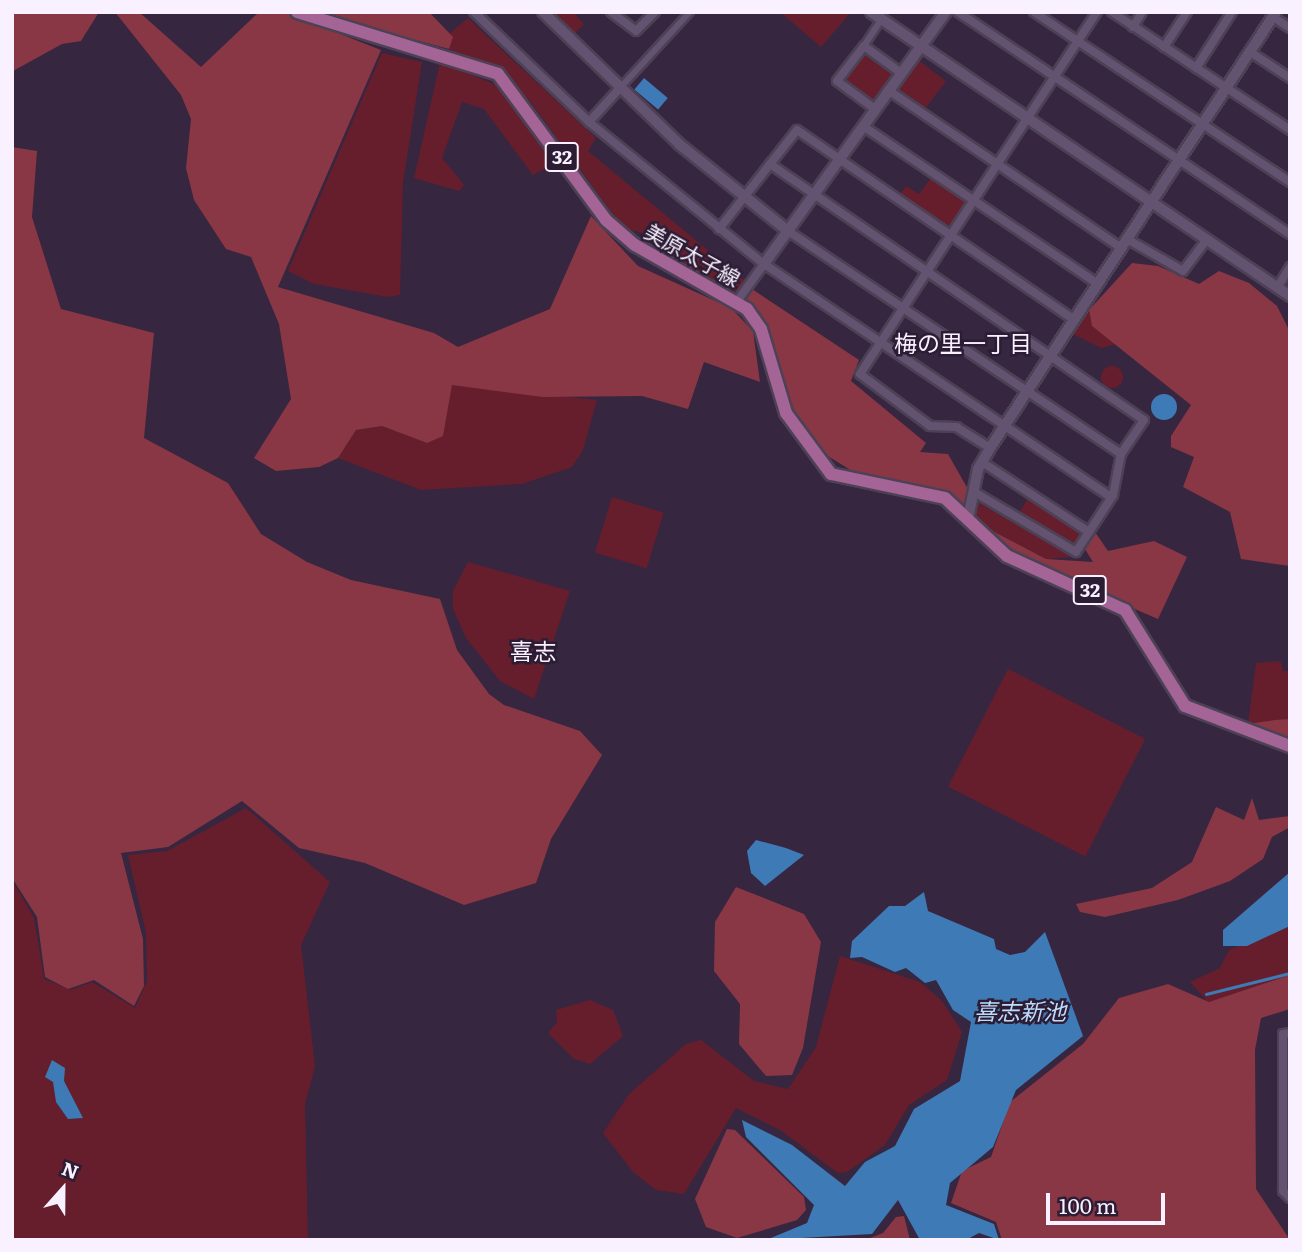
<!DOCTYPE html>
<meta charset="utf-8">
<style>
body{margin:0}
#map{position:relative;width:1302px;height:1252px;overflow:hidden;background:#362640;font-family:Literata,"Noto Sans JP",serif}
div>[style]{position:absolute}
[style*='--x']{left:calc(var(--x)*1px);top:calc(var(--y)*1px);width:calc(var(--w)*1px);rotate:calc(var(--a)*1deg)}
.green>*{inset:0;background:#661e2c;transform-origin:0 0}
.round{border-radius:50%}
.forest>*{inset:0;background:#893744}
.water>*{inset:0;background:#3d7ab6;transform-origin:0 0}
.stream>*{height:2.5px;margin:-1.25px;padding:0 1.25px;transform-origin:1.25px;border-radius:1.25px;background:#3d7ab6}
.roads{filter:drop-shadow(2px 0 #4d4156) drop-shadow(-2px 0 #4d4156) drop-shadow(0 2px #4d4156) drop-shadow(0 -2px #4d4156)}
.pedestrian>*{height:6px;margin:-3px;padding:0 3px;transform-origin:3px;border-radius:3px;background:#645370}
.minor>*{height:8px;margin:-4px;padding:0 4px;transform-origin:4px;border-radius:4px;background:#645370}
.tertiary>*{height:10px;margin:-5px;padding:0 5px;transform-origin:5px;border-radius:5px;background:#645370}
.primary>*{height:12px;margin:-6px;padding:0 6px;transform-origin:6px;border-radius:6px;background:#a46495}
span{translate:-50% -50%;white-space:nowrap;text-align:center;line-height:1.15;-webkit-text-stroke:5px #2c1d35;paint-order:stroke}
.shield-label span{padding:2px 5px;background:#2c1d35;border:2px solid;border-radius:5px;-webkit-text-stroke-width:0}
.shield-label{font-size:19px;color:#f9f1ff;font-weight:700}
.street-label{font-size:21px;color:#f9f1ff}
.neighbourhood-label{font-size:23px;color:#f9f1ff}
.water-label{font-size:23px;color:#bcdbfd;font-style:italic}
.frame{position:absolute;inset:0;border:14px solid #f9f1ff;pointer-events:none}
.north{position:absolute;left:28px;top:1154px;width:70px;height:70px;-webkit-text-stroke:5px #2c1d35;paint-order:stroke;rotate:21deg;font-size:19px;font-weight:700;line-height:28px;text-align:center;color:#f9f1ff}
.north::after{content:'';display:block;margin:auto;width:24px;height:32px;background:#f9f1ff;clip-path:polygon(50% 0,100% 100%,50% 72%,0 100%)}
.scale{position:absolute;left:1046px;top:1193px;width:119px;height:32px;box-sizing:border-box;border:4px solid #f9f1ff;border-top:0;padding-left:9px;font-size:21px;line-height:24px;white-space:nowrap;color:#f9f1ff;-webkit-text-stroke:5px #2c1d35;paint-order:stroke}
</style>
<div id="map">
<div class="green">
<div style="clip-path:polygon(555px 12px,573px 12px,584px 24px,572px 36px)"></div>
<div style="clip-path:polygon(780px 12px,851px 12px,821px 47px)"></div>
<div style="clip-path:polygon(468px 18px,596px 138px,588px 151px,745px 281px,738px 293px,688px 266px,647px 234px,623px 228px,529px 100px,493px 69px,449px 49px,450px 33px)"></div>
<div style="clip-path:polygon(382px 53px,422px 62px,403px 182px,400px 295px,388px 297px,314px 284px,288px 271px)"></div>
<div style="left:863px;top:54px;width:37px;height:32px;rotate:35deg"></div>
<div style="left:918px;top:60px;width:35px;height:37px;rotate:37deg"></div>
<div style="clip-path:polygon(440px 62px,504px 88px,555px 160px,550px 166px,533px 175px,484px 109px,462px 102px,442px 158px,464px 185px,459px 191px,414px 178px)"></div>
<div style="clip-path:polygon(931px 178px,967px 202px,946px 233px,897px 199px,906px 186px,919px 194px)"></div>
<div style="clip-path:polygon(1089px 310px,1092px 326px,1117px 344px,1101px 348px,1071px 333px)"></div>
<div class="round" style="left:1101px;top:366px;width:22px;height:22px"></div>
<div style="clip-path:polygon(452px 385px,597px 400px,583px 450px,572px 467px,522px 484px,421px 490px,338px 458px,356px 430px,382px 426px,427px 443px)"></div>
<div style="left:612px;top:497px;width:54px;height:58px;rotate:17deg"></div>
<div style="clip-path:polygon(1029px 497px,1082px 533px,1073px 546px,1019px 513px)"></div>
<div style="clip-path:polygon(977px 502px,1069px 554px,1071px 557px,1046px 559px,983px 526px,974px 520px)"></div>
<div style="clip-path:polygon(468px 562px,570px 591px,534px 699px,500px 681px,466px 638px,453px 609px,453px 591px)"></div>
<div style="clip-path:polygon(1281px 661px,1283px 671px,1290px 671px,1290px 719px,1248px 724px,1256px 663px)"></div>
<div style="left:1008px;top:669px;width:154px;height:132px;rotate:27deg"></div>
<div style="clip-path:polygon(246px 808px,330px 882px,301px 945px,315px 1066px,305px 1104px,308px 1240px,12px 1240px,12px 880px,34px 918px,44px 979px,71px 990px,92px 982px,135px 1008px,147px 981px,146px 933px,128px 855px,167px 851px)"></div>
<div style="clip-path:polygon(1290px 926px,1290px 975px,1281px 981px,1208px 1002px,1190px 982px,1220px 968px,1229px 950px)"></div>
<div style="clip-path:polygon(840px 956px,920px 982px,942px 1001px,962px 1032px,947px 1080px,909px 1105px,885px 1145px,847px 1172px,838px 1173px,780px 1130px,736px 1108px,684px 1194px,656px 1190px,633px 1172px,603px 1133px,629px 1094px,686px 1044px,701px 1040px,754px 1081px,788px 1089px,816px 1047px)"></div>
<div style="clip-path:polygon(590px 1000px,613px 1010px,623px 1036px,590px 1064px,574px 1059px,548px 1033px,557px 1022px,556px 1010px)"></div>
</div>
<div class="forest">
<div style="clip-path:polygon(12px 12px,99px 12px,81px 41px,62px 44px,13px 71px)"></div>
<div style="clip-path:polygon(115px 12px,139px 12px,201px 67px,259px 12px,284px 12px,381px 50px,278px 287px,434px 333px,458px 347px,550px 309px,591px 216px,638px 266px,731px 308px,753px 331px,760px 382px,704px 362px,688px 409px,642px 396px,543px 397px,452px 385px,443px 436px,427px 443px,382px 426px,356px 430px,338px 458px,319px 467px,276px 471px,254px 458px,291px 399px,279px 324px,251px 257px,226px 249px,194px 200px,186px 168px,191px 119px,181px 95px)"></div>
<div style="clip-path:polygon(312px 12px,429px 12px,453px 37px,449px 49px)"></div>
<div style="clip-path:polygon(12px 147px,37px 151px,32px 217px,61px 309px,154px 333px,144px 438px,228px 483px,261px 534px,307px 562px,351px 580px,440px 599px,457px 650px,489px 694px,504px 705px,580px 731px,602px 755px,551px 839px,536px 883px,464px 905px,365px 863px,299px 848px,242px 801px,168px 847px,121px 853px,143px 939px,144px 986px,134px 1006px,94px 980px,68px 989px,45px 977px,37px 917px,12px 878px)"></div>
<div style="clip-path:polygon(1132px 263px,1158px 266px,1199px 284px,1219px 271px,1249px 283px,1277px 306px,1290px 332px,1290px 566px,1241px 559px,1230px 512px,1183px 487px,1194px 457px,1171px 447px,1171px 436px,1191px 405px,1092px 326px,1089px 310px)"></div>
<div style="clip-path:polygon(752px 289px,859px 360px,851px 381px,926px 443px,920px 452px,948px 454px,969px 491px,965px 508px,942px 492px,857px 474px,818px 450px,798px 427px,765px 321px,746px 301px)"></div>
<div style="clip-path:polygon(983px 526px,1046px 559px,1093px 562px,1083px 546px,1095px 532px,1108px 551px,1154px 541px,1187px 557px,1158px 619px,1019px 559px)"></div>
<div style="clip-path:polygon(1290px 719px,1290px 740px,1248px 724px,1275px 720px)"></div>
<div style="clip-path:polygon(1252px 798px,1259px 820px,1290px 816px,1290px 827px,1272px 837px,1263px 859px,1230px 881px,1178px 900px,1105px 917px,1080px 912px,1076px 904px,1152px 888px,1192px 862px,1216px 807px,1244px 820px)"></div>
<div style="clip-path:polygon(736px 887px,804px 914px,821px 942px,803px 1048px,792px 1075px,766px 1076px,739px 1044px,740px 1004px,714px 971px,715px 922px)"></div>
<div style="clip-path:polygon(1290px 975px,1290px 1009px,1261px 1018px,1255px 1050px,1256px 1189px,1290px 1240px,1002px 1240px,996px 1222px,951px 1203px,962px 1171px,991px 1157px,1010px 1102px,1083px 1044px,1119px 998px,1168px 984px,1209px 1002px)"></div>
<div style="clip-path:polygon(727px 1129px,735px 1130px,804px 1197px,806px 1210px,797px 1220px,737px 1238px,706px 1227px,695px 1199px)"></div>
<div style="clip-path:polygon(904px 1216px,910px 1240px,865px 1240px,883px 1233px,896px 1217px)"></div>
</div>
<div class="water">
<div style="left:644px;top:78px;width:31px;height:15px;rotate:40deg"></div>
<div class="round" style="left:1151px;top:394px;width:26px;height:26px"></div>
<div style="clip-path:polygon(756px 840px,786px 848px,804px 855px,765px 886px,751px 873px,747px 851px)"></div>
<div style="clip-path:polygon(1290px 872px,1290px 926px,1247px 946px,1223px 946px,1223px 930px)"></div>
<div style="clip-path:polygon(924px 892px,928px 911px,994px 939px,996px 949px,1010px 955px,1025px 952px,1045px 932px,1083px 1036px,1016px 1090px,993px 1147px,950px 1183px,946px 1205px,994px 1224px,999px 1240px,979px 1233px,966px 1240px,920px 1240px,898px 1200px,872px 1234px,766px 1240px,807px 1223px,814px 1205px,746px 1137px,742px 1120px,792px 1145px,845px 1186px,865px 1162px,895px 1146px,914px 1109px,960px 1081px,971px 1022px,953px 1010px,936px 980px,925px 983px,906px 968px,895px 972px,862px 957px,850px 958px,852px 941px,889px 906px,905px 906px)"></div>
<div style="clip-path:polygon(52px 1060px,65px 1068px,64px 1081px,83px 1118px,68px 1119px,56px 1102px,53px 1082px,45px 1077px)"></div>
</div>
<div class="stream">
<div style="--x:1206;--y:994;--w:87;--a:-14"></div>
</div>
<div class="roads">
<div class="pedestrian">
<div style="--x:864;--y:46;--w:31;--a:-57"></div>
<div style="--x:620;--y:88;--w:103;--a:-47.4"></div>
</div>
<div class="minor">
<div style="--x:474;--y:12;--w:159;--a:43.7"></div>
<div style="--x:589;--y:122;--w:225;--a:39.1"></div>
<div style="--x:764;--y:264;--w:418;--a:33.9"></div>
<div style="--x:611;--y:12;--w:31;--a:37"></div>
<div style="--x:636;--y:31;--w:27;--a:-45"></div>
<div style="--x:958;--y:12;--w:399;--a:33.8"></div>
<div style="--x:1034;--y:12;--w:307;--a:33.6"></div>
<div style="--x:1112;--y:12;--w:214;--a:33.5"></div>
<div style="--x:1273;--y:17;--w:20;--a:33"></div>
<div style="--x:1133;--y:27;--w:17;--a:-59"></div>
<div style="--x:1164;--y:47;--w:42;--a:-56.7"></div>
<div style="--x:1250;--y:52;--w:48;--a:33"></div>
<div style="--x:1196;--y:68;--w:67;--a:-57.3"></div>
<div style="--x:888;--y:90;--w:282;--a:34.1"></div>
<div style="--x:875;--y:109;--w:47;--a:-143.6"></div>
<div style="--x:837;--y:81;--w:44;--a:-52.4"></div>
<div style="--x:864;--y:46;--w:46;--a:36.1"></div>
<div style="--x:589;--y:122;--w:45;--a:-47.7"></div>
<div style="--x:863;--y:126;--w:283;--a:33.9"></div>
<div style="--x:770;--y:164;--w:453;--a:34.4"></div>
<div style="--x:1144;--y:420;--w:41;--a:124.1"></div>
<div style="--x:1121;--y:454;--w:42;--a:101"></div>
<div style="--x:1113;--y:495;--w:68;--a:123"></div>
<div style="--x:1076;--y:552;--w:118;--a:-149.5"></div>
<div style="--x:719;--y:229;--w:126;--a:-51.8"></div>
<div style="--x:797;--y:130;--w:336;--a:34.4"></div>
<div style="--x:788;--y:231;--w:401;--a:33.8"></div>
<div style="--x:1127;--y:239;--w:64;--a:29.7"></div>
<div style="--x:1183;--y:271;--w:38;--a:-53"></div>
<div style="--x:1277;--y:288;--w:25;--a:-58"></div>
<div style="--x:738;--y:300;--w:44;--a:-54.2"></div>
<div style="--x:990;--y:448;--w:39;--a:-148"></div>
<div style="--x:957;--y:427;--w:27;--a:-178"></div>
<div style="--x:930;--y:426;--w:87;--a:-143.4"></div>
<div style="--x:860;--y:374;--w:433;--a:-56.8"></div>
<div style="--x:982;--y:462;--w:128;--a:33.2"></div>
<div style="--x:1290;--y:1033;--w:7;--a:172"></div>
<div style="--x:1283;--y:1034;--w:157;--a:90"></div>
<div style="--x:1283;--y:1191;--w:10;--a:45"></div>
</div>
<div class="tertiary">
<div style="--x:543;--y:12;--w:190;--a:44.1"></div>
<div style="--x:679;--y:144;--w:139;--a:38.6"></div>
<div style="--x:871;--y:12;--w:506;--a:34.13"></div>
<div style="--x:764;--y:264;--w:311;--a:-54.2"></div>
<div style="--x:968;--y:519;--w:51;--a:-78.7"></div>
<div style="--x:978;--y:469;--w:24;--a:-60"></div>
<div style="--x:990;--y:448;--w:521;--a:-56.74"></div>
</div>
<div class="primary">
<div style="--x:297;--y:12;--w:210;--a:17.1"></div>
<div style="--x:498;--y:74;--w:182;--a:53.5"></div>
<div style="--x:606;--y:220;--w:38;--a:41"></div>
<div style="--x:635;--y:245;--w:129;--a:29.7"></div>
<div style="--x:747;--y:309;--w:24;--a:55"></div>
<div style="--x:761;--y:329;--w:88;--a:73.4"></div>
<div style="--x:786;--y:413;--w:76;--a:53.6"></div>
<div style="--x:831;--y:474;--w:116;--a:11.9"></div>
<div style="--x:945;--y:498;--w:85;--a:43.1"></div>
<div style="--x:1007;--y:556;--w:130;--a:24.6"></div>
<div style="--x:1125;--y:610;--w:113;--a:58"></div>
<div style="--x:1185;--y:706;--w:112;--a:20.9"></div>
</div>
</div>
<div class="shield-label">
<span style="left:562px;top:157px">32</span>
<span style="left:1090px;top:590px">32</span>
</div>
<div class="street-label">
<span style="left:693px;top:254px;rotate:29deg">美原太子線</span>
</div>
<div class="neighbourhood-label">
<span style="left:963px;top:342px">梅の里一丁目</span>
<span style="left:533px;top:650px">喜志</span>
</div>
<div class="water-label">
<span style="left:1020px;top:1010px">喜志新池</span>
</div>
<div class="frame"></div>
<div class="north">N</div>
<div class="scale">100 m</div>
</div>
